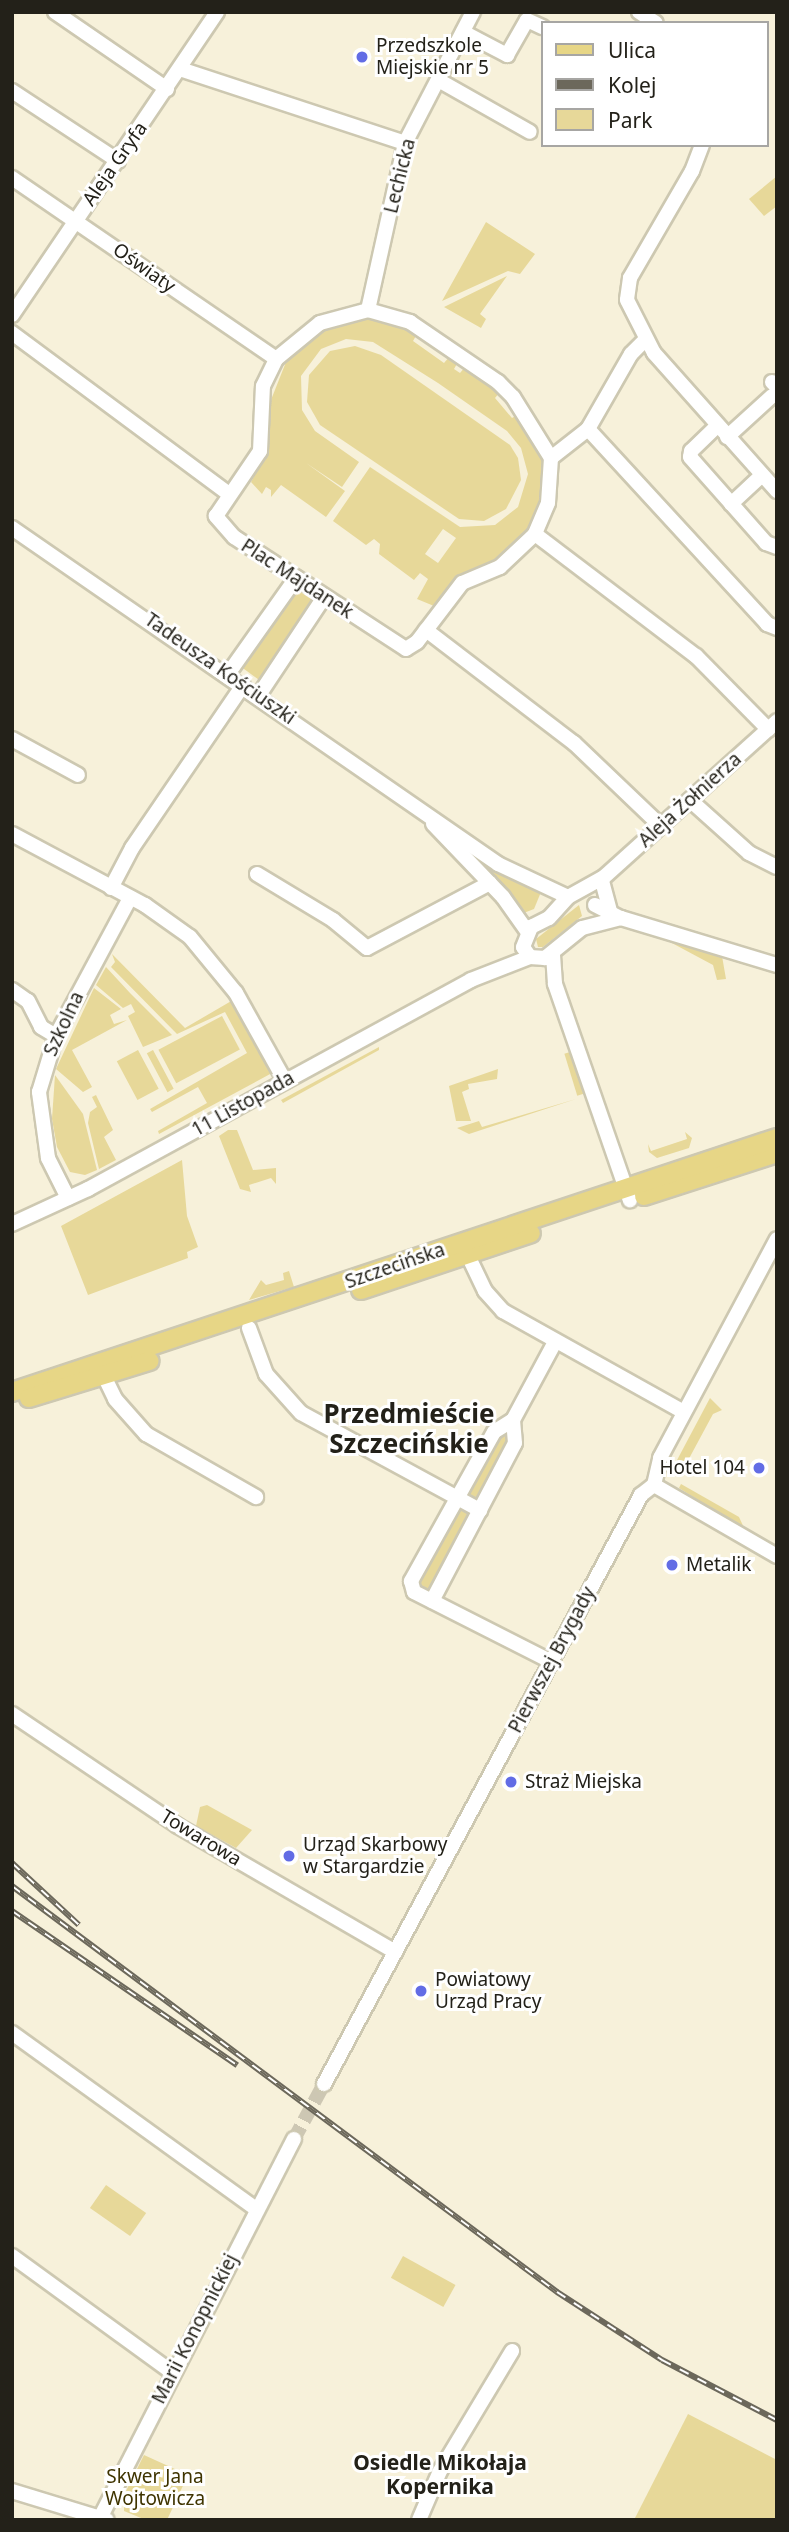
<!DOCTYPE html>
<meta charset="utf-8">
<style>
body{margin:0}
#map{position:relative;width:789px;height:2532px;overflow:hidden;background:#f7f1da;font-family:"Noto Sans",sans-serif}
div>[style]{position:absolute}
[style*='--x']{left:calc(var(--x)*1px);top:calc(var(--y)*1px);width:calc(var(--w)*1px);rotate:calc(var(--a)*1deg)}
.green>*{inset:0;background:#e7d899;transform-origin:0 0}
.minor-tunnel>*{height:14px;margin-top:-7px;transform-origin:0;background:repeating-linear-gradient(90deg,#cdc7b3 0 14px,transparent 0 21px)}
.roads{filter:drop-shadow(2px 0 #cdc8b1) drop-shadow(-2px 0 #cdc8b1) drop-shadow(0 2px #cdc8b1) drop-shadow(0 -2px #cdc8b1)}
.minor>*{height:14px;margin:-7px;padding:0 7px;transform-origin:7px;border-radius:7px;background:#fff}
.major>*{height:18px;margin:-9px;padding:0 9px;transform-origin:9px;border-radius:9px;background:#e7d686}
.rail>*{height:6px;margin-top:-3px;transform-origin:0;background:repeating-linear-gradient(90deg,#fff 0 10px,#6c685b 0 20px);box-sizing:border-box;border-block:2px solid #6c685b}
.dots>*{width:19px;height:19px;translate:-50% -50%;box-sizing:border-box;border:4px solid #fff;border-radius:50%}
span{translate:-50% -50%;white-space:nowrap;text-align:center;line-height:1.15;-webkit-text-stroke:6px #fff;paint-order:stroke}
.poi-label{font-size:19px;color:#232119}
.left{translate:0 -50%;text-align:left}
.right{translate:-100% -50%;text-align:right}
.street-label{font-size:19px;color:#232119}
.park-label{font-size:19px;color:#3f3400}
.neighbourhood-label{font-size:21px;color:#232119;font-weight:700}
.district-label{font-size:26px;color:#232119;font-weight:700}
.frame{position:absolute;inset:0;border:14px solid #232119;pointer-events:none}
.legend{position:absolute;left:541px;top:21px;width:228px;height:126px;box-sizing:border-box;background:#fff;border:2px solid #a7a6a3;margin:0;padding:9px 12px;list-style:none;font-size:21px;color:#232119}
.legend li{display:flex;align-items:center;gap:14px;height:35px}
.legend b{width:35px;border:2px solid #a7a6a3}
</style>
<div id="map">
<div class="green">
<div style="clip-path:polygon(777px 176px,777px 206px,764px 216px,749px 199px)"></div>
<div style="clip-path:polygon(486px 222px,535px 254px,520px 274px,508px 271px,442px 301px)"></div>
<div style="clip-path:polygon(507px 276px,480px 314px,486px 319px,481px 328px,444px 307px)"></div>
<div style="clip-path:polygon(evenodd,370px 317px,401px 323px,417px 334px,413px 341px,444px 363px,450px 356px,458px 362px,454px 369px,460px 373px,465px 367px,500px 392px,495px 398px,512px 418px,519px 414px,544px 453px,544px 494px,527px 532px,498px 560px,455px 580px,434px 606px,417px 599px,428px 579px,420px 573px,414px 580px,379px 554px,380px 544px,374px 539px,366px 545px,333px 521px,370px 467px,460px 527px,495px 525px,518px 507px,528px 474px,521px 448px,507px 431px,438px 383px,373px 342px,346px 339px,321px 349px,301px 376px,302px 410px,315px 431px,359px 462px,342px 487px,306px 463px,345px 491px,326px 517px,281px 485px,271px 497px,271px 490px,266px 487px,262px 494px,251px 482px,267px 452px,267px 410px,286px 362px,327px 328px,370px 317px,443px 529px,456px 538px,438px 563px,425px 554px,443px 529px)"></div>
<div style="clip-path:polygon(355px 346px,381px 355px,510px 445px,518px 458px,521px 480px,506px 509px,484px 521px,459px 519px,320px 425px,307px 402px,309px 375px,330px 351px)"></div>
<div style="clip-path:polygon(298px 587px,315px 601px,262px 682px,240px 666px)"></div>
<div style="clip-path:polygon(488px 862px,541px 892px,534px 909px,521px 914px,482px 867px)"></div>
<div style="clip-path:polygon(579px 905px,582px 916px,543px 947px,538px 947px,536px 939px)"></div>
<div style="clip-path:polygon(674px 940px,722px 956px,726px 979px,717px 980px,713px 965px,670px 942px)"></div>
<div style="clip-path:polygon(112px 954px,185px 1028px,233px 1000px,272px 1073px,159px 1134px,158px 1131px,207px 1103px,198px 1087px,152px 1112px,150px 1109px,247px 1053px,225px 1012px,177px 1034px,111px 967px,115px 962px)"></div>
<div style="clip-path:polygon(106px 967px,130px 993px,172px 1035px,143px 1047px,128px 1016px,135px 1012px,131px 1004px,123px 1008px,96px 985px)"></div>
<div style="clip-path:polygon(94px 988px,121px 1009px,110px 1015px,114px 1024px,127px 1020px,72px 1050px,92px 1087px,83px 1092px,56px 1069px)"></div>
<div style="left:222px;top:1016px;width:38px;height:72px;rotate:62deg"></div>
<div style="clip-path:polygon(379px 1047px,379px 1050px,283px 1103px,281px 1100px)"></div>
<div style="left:138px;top:1050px;width:44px;height:24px;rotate:62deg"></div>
<div style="left:153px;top:1050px;width:44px;height:7px;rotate:62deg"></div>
<div style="left:573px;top:1051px;width:44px;height:9px;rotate:73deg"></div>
<div style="clip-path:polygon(498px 1069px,497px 1079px,468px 1084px,469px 1089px,462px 1092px,471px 1121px,456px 1121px,449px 1086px)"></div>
<div style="clip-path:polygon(55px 1075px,83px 1114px,97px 1170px,85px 1175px,70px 1172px,57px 1147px,52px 1119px)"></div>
<div style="clip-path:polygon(96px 1095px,113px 1130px,104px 1137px,116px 1160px,99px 1169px,88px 1123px,90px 1112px,97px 1107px,92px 1097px)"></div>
<div style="clip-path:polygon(576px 1099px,469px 1134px,457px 1128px,479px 1121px,482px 1127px)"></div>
<div style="clip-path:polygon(228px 1130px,237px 1130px,253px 1170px,276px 1168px,276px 1184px,271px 1178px,249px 1185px,251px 1192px,240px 1189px,219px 1136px)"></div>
<div style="clip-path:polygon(685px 1132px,692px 1138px,689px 1148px,657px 1158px,649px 1152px,648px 1144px,651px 1151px,687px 1139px)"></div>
<div style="clip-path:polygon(182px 1160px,187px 1216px,198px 1247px,187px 1252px,188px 1258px,88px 1295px,61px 1226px)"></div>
<div style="clip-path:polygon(289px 1271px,294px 1287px,249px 1300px,261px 1280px,266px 1285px,284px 1280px,283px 1273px)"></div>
<div style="clip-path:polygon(710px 1398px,722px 1410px,713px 1414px,685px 1466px,676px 1462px)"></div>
<div style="left:499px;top:1430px;width:13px;height:74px;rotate:27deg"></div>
<div style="clip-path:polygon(681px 1484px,739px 1517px,745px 1530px,679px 1488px)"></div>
<div style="left:460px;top:1506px;width:14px;height:89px;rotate:30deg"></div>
<div style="clip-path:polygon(207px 1805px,252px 1830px,236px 1848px,196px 1826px,200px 1807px)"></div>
<div style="left:106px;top:2185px;width:49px;height:28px;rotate:35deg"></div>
<div style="left:403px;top:2256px;width:60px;height:25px;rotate:29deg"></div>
<div style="clip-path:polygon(688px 2414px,777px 2460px,777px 2520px,634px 2520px)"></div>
<div style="clip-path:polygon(144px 2455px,188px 2475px,167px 2520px,146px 2520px,124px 2511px,124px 2495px)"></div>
</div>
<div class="minor-tunnel">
<div style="--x:294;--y:2139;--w:63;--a:-61.4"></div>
</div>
<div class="roads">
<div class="minor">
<div style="--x:55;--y:12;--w:136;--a:34.5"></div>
<div style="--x:639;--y:12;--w:20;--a:33"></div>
<div style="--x:463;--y:32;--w:50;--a:27.6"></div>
<div style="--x:507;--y:55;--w:40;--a:-60.3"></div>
<div style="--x:527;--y:20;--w:17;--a:25"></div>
<div style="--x:180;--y:69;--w:237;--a:18.2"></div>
<div style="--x:440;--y:81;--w:103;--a:29.5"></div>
<div style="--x:12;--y:91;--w:127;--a:33.4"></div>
<div style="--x:702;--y:145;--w:28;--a:111"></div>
<div style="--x:692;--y:171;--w:124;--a:120.1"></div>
<div style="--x:630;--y:278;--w:22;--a:98"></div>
<div style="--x:627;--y:300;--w:59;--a:63"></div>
<div style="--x:654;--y:353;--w:185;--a:48.3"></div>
<div style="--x:12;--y:178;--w:320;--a:34.4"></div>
<div style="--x:368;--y:310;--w:44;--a:15.9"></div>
<div style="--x:410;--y:322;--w:107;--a:34.3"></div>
<div style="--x:498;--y:382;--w:21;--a:45"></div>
<div style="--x:513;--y:397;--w:72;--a:58.1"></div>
<div style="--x:551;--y:458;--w:45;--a:93.8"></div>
<div style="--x:548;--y:503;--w:34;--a:113"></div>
<div style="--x:535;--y:534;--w:48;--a:136.7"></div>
<div style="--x:500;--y:567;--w:41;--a:157.2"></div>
<div style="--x:462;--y:583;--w:74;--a:127.3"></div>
<div style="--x:417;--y:642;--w:13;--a:148"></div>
<div style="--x:406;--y:649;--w:205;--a:-146.9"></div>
<div style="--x:234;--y:537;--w:28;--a:-131"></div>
<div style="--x:216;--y:516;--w:78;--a:-55.9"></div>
<div style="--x:260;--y:451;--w:65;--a:-87.4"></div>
<div style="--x:263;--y:386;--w:30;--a:-64"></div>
<div style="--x:276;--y:359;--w:57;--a:-39.3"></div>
<div style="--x:320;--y:323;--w:50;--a:-15.2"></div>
<div style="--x:368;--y:310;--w:171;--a:-77.5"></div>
<div style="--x:405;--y:143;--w:148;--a:-62.6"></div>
<div style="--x:12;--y:315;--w:366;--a:-55.9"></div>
<div style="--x:12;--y:333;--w:270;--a:36.6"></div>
<div style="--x:772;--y:382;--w:7;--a:45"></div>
<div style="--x:717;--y:426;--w:36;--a:136"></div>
<div style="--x:691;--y:451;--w:6;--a:99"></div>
<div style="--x:690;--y:457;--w:115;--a:48.5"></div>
<div style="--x:766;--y:543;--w:12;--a:20"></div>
<div style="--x:588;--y:429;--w:265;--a:47.4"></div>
<div style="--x:767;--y:624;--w:11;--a:22"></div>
<div style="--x:727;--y:437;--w:61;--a:-42.3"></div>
<div style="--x:551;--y:458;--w:47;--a:-38.1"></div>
<div style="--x:588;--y:429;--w:86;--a:-60.2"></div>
<div style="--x:631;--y:354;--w:21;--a:-45"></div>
<div style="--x:731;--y:504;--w:42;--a:-43.1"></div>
<div style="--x:12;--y:528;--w:591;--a:34.66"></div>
<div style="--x:498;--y:864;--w:77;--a:25.2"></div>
<div style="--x:535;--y:534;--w:202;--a:37.2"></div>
<div style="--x:696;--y:656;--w:103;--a:45.4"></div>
<div style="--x:426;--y:630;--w:186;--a:37.4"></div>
<div style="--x:574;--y:743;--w:120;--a:43.7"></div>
<div style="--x:228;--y:674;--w:118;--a:-54.7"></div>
<div style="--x:259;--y:695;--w:118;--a:-56.4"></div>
<div style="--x:12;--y:739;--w:75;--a:28.6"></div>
<div style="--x:690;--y:800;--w:79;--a:41.9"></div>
<div style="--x:749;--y:853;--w:31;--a:27"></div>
<div style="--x:433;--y:824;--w:101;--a:46.2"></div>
<div style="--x:503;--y:897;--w:42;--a:54.8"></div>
<div style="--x:12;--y:834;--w:151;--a:28.1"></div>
<div style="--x:145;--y:905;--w:55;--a:35.4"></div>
<div style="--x:190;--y:937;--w:72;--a:50.6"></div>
<div style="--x:236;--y:993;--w:101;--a:60.9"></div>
<div style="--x:257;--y:874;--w:89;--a:31.2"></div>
<div style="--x:333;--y:920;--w:44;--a:39.5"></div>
<div style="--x:367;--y:948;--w:139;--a:-27.9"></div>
<div style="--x:602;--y:881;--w:31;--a:75"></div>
<div style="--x:111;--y:888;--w:45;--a:-62.3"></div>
<div style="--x:132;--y:848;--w:197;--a:-55.7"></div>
<div style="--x:595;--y:905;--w:29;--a:27"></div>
<div style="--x:621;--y:918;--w:163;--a:16.8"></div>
<div style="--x:621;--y:918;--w:40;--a:165.6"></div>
<div style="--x:582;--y:928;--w:48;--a:141"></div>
<div style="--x:545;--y:958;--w:15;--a:-176"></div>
<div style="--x:530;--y:957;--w:12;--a:-125"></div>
<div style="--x:523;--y:947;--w:22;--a:-68"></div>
<div style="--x:531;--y:927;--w:20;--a:-27"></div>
<div style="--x:549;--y:918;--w:28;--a:-48"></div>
<div style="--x:568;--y:897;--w:41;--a:-29.1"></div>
<div style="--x:604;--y:877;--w:233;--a:-42"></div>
<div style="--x:553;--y:955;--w:29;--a:86"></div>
<div style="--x:555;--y:984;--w:229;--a:70.9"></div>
<div style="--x:12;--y:990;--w:19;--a:35"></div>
<div style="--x:28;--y:1001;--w:29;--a:63"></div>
<div style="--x:41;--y:1027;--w:17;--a:31"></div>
<div style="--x:68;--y:1198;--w:45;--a:-116.6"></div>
<div style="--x:48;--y:1158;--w:67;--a:-97.8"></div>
<div style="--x:39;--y:1092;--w:59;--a:-73.1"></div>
<div style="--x:56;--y:1036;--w:157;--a:-61.8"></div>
<div style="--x:12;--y:1224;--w:84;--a:-24.7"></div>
<div style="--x:88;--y:1189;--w:436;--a:-28.6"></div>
<div style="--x:471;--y:980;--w:63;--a:-21.3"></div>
<div style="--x:463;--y:1245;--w:51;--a:64.4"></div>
<div style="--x:485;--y:1291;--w:27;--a:48"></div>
<div style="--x:503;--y:1311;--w:207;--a:29.2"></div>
<div style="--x:249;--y:1328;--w:49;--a:69.7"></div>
<div style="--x:266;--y:1374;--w:52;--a:48.1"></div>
<div style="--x:301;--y:1413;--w:204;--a:28.5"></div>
<div style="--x:104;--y:1376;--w:25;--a:64"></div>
<div style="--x:115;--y:1399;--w:47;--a:48.5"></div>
<div style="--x:146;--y:1434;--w:127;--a:29.8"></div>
<div style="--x:513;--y:1420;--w:22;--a:148"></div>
<div style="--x:494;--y:1432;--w:171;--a:119.1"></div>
<div style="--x:411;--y:1581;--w:11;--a:75"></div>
<div style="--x:414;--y:1592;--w:155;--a:26.9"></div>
<div style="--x:654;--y:1485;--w:28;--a:-77"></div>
<div style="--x:660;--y:1458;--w:248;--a:-61.9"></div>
<div style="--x:654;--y:1485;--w:142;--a:30"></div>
<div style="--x:432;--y:1601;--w:178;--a:-62.3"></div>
<div style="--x:515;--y:1443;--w:23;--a:-95"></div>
<div style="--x:513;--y:1420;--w:89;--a:-61.7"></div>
<div style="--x:12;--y:1714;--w:200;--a:34"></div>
<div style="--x:178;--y:1826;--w:251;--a:30.1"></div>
<div style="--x:12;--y:2033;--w:301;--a:35.8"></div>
<div style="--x:324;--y:2084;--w:669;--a:-61.71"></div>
<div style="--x:641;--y:1495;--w:16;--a:-38"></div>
<div style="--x:12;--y:2256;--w:199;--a:36"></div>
<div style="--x:12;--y:2491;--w:99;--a:17"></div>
<div style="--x:99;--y:2520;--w:428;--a:-62.9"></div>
<div style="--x:419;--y:2520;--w:53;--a:-66.8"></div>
<div style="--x:440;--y:2471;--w:140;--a:-59"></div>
</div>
<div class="major">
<div style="--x:644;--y:1196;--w:140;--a:-17.9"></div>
<div style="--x:361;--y:1290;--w:179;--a:-18.5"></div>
<div style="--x:12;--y:1392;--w:806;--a:-18.37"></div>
<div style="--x:29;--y:1398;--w:126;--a:-17.1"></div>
</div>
</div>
<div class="rail">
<div style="--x:12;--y:1863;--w:91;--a:42.8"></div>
<div style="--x:12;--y:1886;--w:680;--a:36.68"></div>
<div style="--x:557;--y:2292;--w:125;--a:32.9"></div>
<div style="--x:662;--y:2360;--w:130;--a:27.6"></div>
<div style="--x:12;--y:1911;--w:273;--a:34.4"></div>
</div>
<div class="dots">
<div style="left:362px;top:57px;background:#626ce5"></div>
<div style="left:759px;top:1468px;background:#626ce5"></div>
<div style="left:672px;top:1565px;background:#626ce5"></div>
<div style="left:511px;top:1782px;background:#626ce5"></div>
<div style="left:289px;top:1856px;background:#626ce5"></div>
<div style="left:421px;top:1991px;background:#626ce5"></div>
</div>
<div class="poi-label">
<span class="left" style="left:376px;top:57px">Przedszkole<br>Miejskie nr 5</span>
<span class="right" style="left:745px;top:1468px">Hotel 104</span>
<span class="left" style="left:686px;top:1565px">Metalik</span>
<span class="left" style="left:525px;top:1782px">Straż Miejska</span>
<span class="left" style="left:303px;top:1856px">Urząd Skarbowy<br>w Stargardzie</span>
<span class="left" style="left:435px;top:1991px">Powiatowy<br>Urząd Pracy</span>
</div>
<div class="street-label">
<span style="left:115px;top:164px;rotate:-55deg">Aleja Gryfa</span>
<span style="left:400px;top:176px;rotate:-76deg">Lechicka</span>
<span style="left:144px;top:268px;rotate:35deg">Oświaty</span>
<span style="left:297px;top:579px;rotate:33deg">Plac Majdanek</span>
<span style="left:220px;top:669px;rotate:35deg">Tadeusza Kościuszki</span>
<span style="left:690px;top:800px;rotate:-42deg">Aleja Żołnierza</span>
<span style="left:64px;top:1024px;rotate:-65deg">Szkolna</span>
<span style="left:243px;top:1104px;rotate:-29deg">11 Listopada</span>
<span style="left:395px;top:1266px;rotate:-19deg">Szczecińska</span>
<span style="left:552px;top:1660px;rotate:-62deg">Pierwszej Brygady</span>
<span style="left:201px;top:1838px;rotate:31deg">Towarowa</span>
<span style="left:195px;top:2329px;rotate:-63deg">Marii Konopnickiej</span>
</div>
<div class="park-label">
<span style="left:155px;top:2488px">Skwer Jana<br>Wojtowicza</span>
</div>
<div class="neighbourhood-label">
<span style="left:440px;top:2474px">Osiedle Mikołaja<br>Kopernika</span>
</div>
<div class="district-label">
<span style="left:409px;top:1429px">Przedmieście<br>Szczecińskie</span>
</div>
<div class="frame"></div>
<ul class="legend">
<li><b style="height:9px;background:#e7d686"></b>Ulica</li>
<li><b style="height:9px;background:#6c685b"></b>Kolej</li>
<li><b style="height:19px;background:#e7d899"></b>Park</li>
</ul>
</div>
